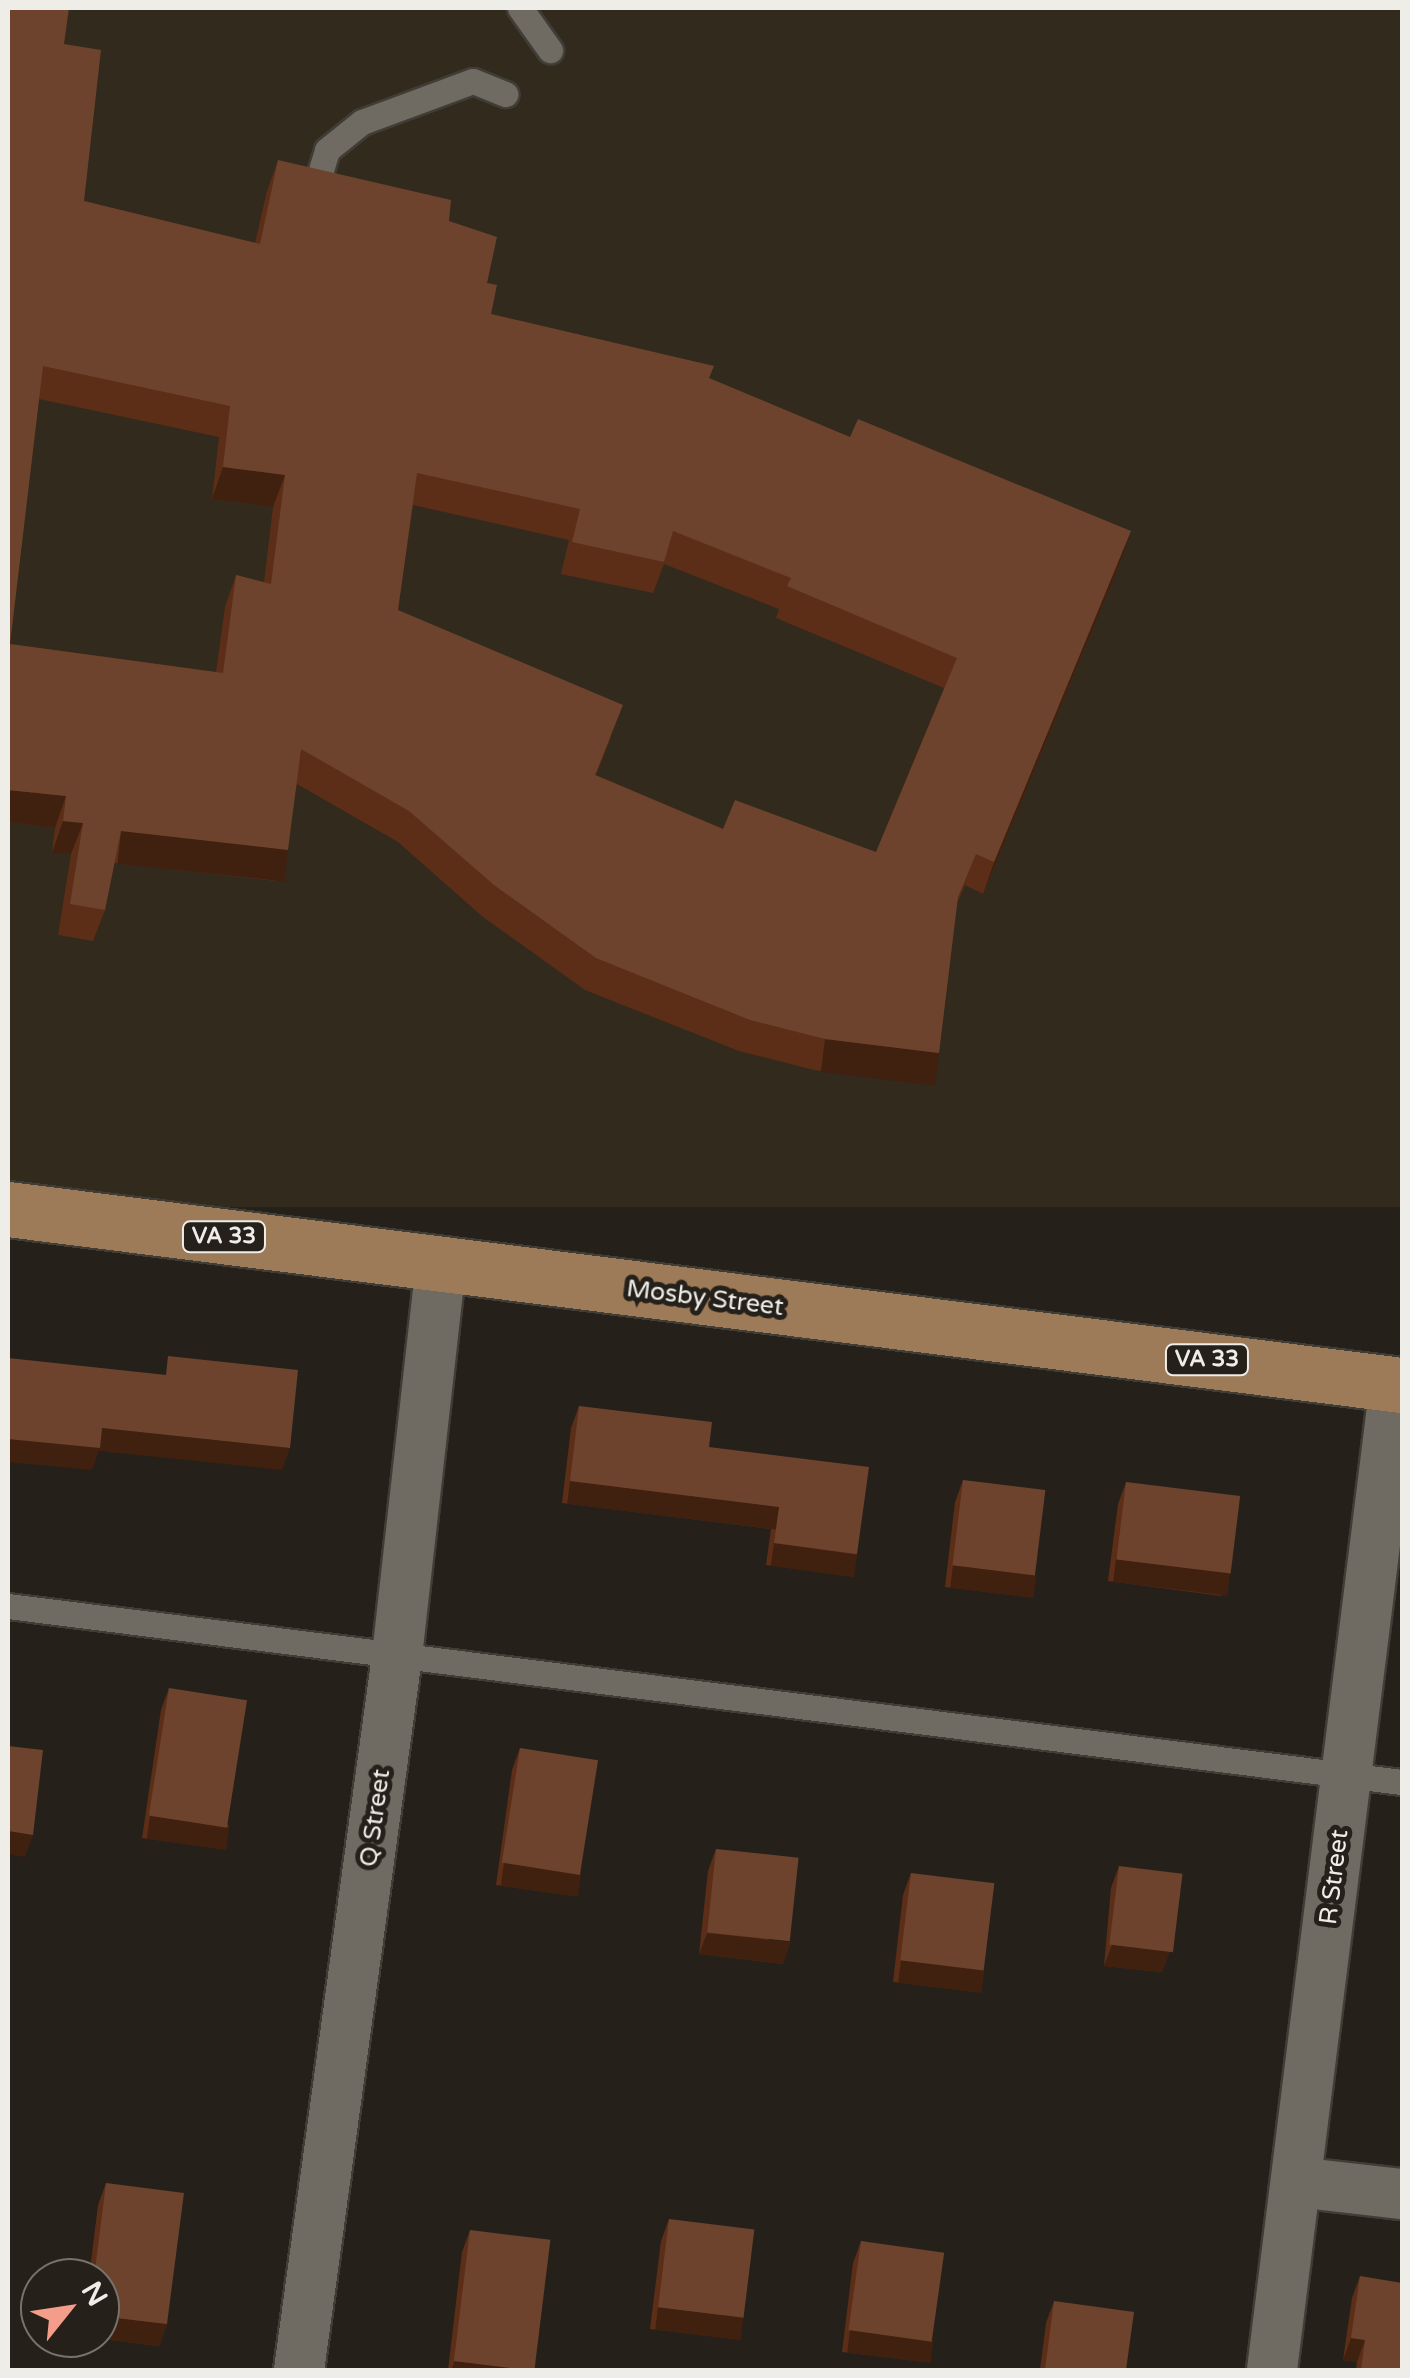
<!DOCTYPE html>
<style>
body{margin:0}
#map{position:relative;width:1410px;height:2378px;overflow:hidden;background:#25211a;font-family:"Varela Round",sans-serif}
div>[style]{position:absolute}
[style*='--x']{left:calc(var(--x)*1px);top:calc(var(--y)*1px);width:calc(var(--w)*1px);rotate:calc(var(--a)*1deg)}
.built>*{inset:0;background:#312a1d;transform-origin:0 0}
.roads{filter:drop-shadow(2px 0 #403d37) drop-shadow(-2px 0 #403d37) drop-shadow(0 2px #403d37) drop-shadow(0 -2px #403d37)}
.lane>*{height:25px;margin:-12.5px;padding:0 12.5px;transform-origin:12.5px;border-radius:12.5px;background:#6f6b62}
.street>*{height:50px;margin:-25px;padding:0 25px;transform-origin:25px;border-radius:25px;background:#6f6b62}
.primary>*{height:55px;margin:-27.5px;padding:0 27.5px;transform-origin:27.5px;border-radius:27.5px;background:#9d7a58}
.wall>*{inset:0;background:#5d2e17}
.shaded-wall>*{inset:0;background:#40200f;transform-origin:0 0}
.building>*{inset:0;background:#6d432d;transform-origin:0 0}
span{translate:-50% -50%;white-space:nowrap;text-align:center;line-height:1.15;-webkit-text-stroke:10px #25211a;paint-order:stroke}
.shield-label span{padding:2px 8px;background:#25211a;border:2px solid;border-radius:8px;-webkit-text-stroke-width:0}
.shield-label{font-size:22px;color:#efede8;font-weight:700}
.street-label{font-size:25px;color:#efede8}
.frame{position:absolute;inset:0;border:10px solid #efede8;pointer-events:none}
.north{position:absolute;left:20px;top:2258px;width:100px;height:100px;box-sizing:border-box;background:#25211a;border:2px solid #76736c;border-radius:50%;rotate:60deg;font-size:28px;font-weight:700;line-height:40px;text-align:center;color:#efede8}
.north::after{content:'';display:block;margin:auto;width:35px;height:45px;background:#f49d8b;clip-path:polygon(50% 0,100% 100%,50% 72%,0 100%)}
</style>
<div id="map">
<div class="built">
<div style="left:8px;top:8px;width:1394px;height:1199px"></div>
</div>
<div class="roads">
<div class="lane">
<div style="--x:520;--y:8;--w:52;--a:54.5"></div>
<div style="--x:317;--y:183;--w:34;--a:-73"></div>
<div style="--x:327;--y:150;--w:45;--a:-38.7"></div>
<div style="--x:362;--y:122;--w:118;--a:-20.3"></div>
<div style="--x:473;--y:81;--w:35;--a:22"></div>
<div style="--x:8;--y:1606;--w:1405;--a:7.2"></div>
</div>
<div class="street">
<div style="--x:1296;--y:2182;--w:107;--a:6.5"></div>
<div style="--x:299;--y:2370;--w:721;--a:-82.18"></div>
<div style="--x:397;--y:1656;--w:393;--a:-83.6"></div>
<div style="--x:1272;--y:2370;--w:994;--a:-82.89"></div>
</div>
<div class="primary">
<div style="--x:8;--y:1209;--w:1405;--a:7.2"></div>
</div>
</div>
<div class="wall">
<div style="clip-path:polygon(evenodd,8px 8px,64px 44px,84px 201px,255px 243px,267px 191px,278px 160px,449px 221px,487px 283px,491px 314px,709px 379px,1120px 563px,983px 894px,965px 885px,957px 903px,939px 1053px,928px 1084px,814px 1070px,739px 1051px,585px 990px,483px 917px,398px 842px,297px 784px,276px 881px,114px 863px,105px 910px,93px 941px,58px 935px,71px 854px,52px 853px,55px 828px,8px 822px,8px 8px,39px 399px,219px 437px,212px 499px,273px 507px,264px 582px,236px 575px,225px 607px,216px 672px,10px 644px,39px 399px,8px 8px,413px 505px,569px 540px,561px 574px,653px 593px,664px 564px,779px 609px,776px 618px,944px 688px,876px 852px,723px 829px,596px 775px,611px 737px,398px 610px,413px 505px)"></div>
<div style="clip-path:polygon(579px 1406px,709px 1447px,857px 1554px,849px 1576px,766px 1565px,771px 1529px,562px 1503px,571px 1428px)"></div>
<div style="clip-path:polygon(963px 1480px,1028px 1597px,945px 1587px,955px 1502px)"></div>
<div style="clip-path:polygon(1126px 1482px,1222px 1596px,1108px 1581px,1118px 1504px)"></div>
<div style="clip-path:polygon(169px 1688px,229px 1827px,221px 1849px,142px 1838px,161px 1710px)"></div>
<div style="clip-path:polygon(520px 1748px,573px 1896px,496px 1885px,512px 1770px)"></div>
<div style="clip-path:polygon(716px 1849px,783px 1964px,699px 1954px,708px 1871px)"></div>
<div style="clip-path:polygon(1119px 1866px,1170px 1950px,1162px 1972px,1104px 1966px,1111px 1888px)"></div>
<div style="clip-path:polygon(911px 1873px,976px 1992px,893px 1982px,903px 1895px)"></div>
<div style="clip-path:polygon(106px 2183px,167px 2324px,159px 2346px,95px 2338px,100px 2338px,100px 2278px,89px 2278px,98px 2205px)"></div>
<div style="clip-path:polygon(669px 2219px,735px 2339px,650px 2329px,661px 2241px)"></div>
<div style="clip-path:polygon(470px 2230px,534px 2370px,448px 2370px,462px 2252px)"></div>
<div style="clip-path:polygon(861px 2241px,925px 2362px,842px 2352px,853px 2263px)"></div>
<div style="clip-path:polygon(1360px 2276px,1402px 2370px,1356px 2370px,1357px 2362px,1343px 2360px,1352px 2298px)"></div>
<div style="clip-path:polygon(1054px 2301px,1126px 2370px,1040px 2370px,1046px 2323px)"></div>
</div>
<div class="shaded-wall">
<div style="clip-path:polygon(223px 467px,285px 475px,273px 507px,212px 499px)"></div>
<div style="clip-path:polygon(1131px 531px,1120px 563px,983px 894px,994px 862px)"></div>
<div style="clip-path:polygon(8px 790px,66px 796px,55px 828px,8px 822px)"></div>
<div style="clip-path:polygon(63px 821px,83px 823px,71px 854px,52px 853px)"></div>
<div style="left:121px;top:831px;width:168px;height:33px;rotate:6deg"></div>
<div style="left:825px;top:1039px;width:115px;height:33px;rotate:7deg"></div>
<div style="clip-path:polygon(102px 1428px,290px 1448px,282px 1470px,99px 1451px,92px 1470px,8px 1462px,8px 1439px)"></div>
<div style="left:570px;top:1481px;width:211px;height:23px;rotate:7deg"></div>
<div style="left:774px;top:1543px;width:84px;height:23px;rotate:8deg"></div>
<div style="left:1116px;top:1559px;width:115px;height:23px;rotate:7deg"></div>
<div style="left:953px;top:1565px;width:84px;height:23px;rotate:7deg"></div>
<div style="left:150px;top:1816px;width:80px;height:23px;rotate:8deg"></div>
<div style="clip-path:polygon(8px 1831px,33px 1835px,25px 1857px,8px 1854px)"></div>
<div style="left:504px;top:1863px;width:78px;height:23px;rotate:8deg"></div>
<div style="clip-path:polygon(707px 1933px,791px 1942px,783px 1964px,699px 1954px)"></div>
<div style="clip-path:polygon(1112px 1945px,1170px 1950px,1162px 1972px,1104px 1966px)"></div>
<div style="left:901px;top:1960px;width:84px;height:23px;rotate:7deg"></div>
<div style="left:658px;top:2307px;width:86px;height:23px;rotate:7deg"></div>
<div style="clip-path:polygon(100px 2316px,167px 2324px,159px 2346px,95px 2338px,100px 2338px)"></div>
<div style="left:850px;top:2330px;width:84px;height:23px;rotate:7deg"></div>
<div style="clip-path:polygon(1351px 2338px,1365px 2340px,1357px 2362px,1343px 2360px)"></div>
<div style="clip-path:polygon(455px 2361px,530px 2370px,451px 2370px)"></div>
</div>
<div class="building">
<div style="clip-path:polygon(evenodd,8px 8px,69px 8px,64px 44px,101px 50px,84px 201px,260px 244px,278px 160px,451px 200px,449px 221px,497px 237px,487px 283px,497px 285px,491px 314px,714px 366px,709px 378px,850px 437px,858px 419px,1131px 531px,994px 862px,976px 854px,958px 897px,939px 1053px,825px 1039px,750px 1020px,596px 958px,494px 885px,409px 811px,301px 749px,288px 850px,121px 831px,105px 910px,70px 904px,83px 823px,63px 821px,66px 796px,8px 790px,8px 8px,43px 366px,230px 406px,223px 467px,285px 475px,271px 584px,236px 575px,223px 673px,10px 644px,43px 366px,8px 8px,417px 473px,580px 509px,572px 542px,664px 562px,673px 531px,791px 578px,787px 586px,957px 658px,876px 852px,735px 800px,723px 829px,595px 775px,623px 705px,398px 610px,417px 473px)"></div>
<div style="clip-path:polygon(168px 1356px,298px 1370px,290px 1448px,102px 1428px,100px 1448px,8px 1439px,8px 1358px,166px 1375px)"></div>
<div style="clip-path:polygon(579px 1406px,712px 1422px,709px 1447px,869px 1467px,857px 1554px,774px 1543px,779px 1507px,570px 1481px)"></div>
<div style="left:963px;top:1480px;width:83px;height:86px;rotate:7deg"></div>
<div style="left:1126px;top:1482px;width:115px;height:78px;rotate:7deg"></div>
<div style="left:169px;top:1688px;width:79px;height:129px;rotate:9deg"></div>
<div style="clip-path:polygon(8px 1746px,43px 1750px,33px 1835px,8px 1831px)"></div>
<div style="left:520px;top:1748px;width:79px;height:116px;rotate:9deg"></div>
<div style="left:716px;top:1849px;width:83px;height:84px;rotate:6deg"></div>
<div style="left:1119px;top:1866px;width:64px;height:79px;rotate:7deg"></div>
<div style="left:911px;top:1873px;width:84px;height:88px;rotate:7deg"></div>
<div style="clip-path:polygon(106px 2183px,184px 2193px,167px 2324px,100px 2316px,100px 2278px,94px 2278px)"></div>
<div style="left:669px;top:2219px;width:86px;height:89px;rotate:7deg"></div>
<div style="left:470px;top:2230px;width:81px;height:132px;rotate:7deg"></div>
<div style="left:861px;top:2241px;width:84px;height:90px;rotate:8deg"></div>
<div style="clip-path:polygon(1360px 2276px,1402px 2283px,1402px 2370px,1361px 2370px,1365px 2340px,1351px 2338px)"></div>
<div style="clip-path:polygon(1054px 2301px,1134px 2312px,1126px 2370px,1045px 2370px)"></div>
</div>
<div class="shield-label">
<span style="left:224px;top:1237px">VA 33</span>
<span style="left:1207px;top:1360px">VA 33</span>
</div>
<div class="street-label">
<span style="left:705px;top:1298px;rotate:7deg">Mosby Street</span>
<span style="left:375px;top:1818px;rotate:-82deg">Q Street</span>
<span style="left:1334px;top:1877px;rotate:-83deg">R Street</span>
</div>
<div class="frame"></div>
<div class="north">N</div>
</div>
